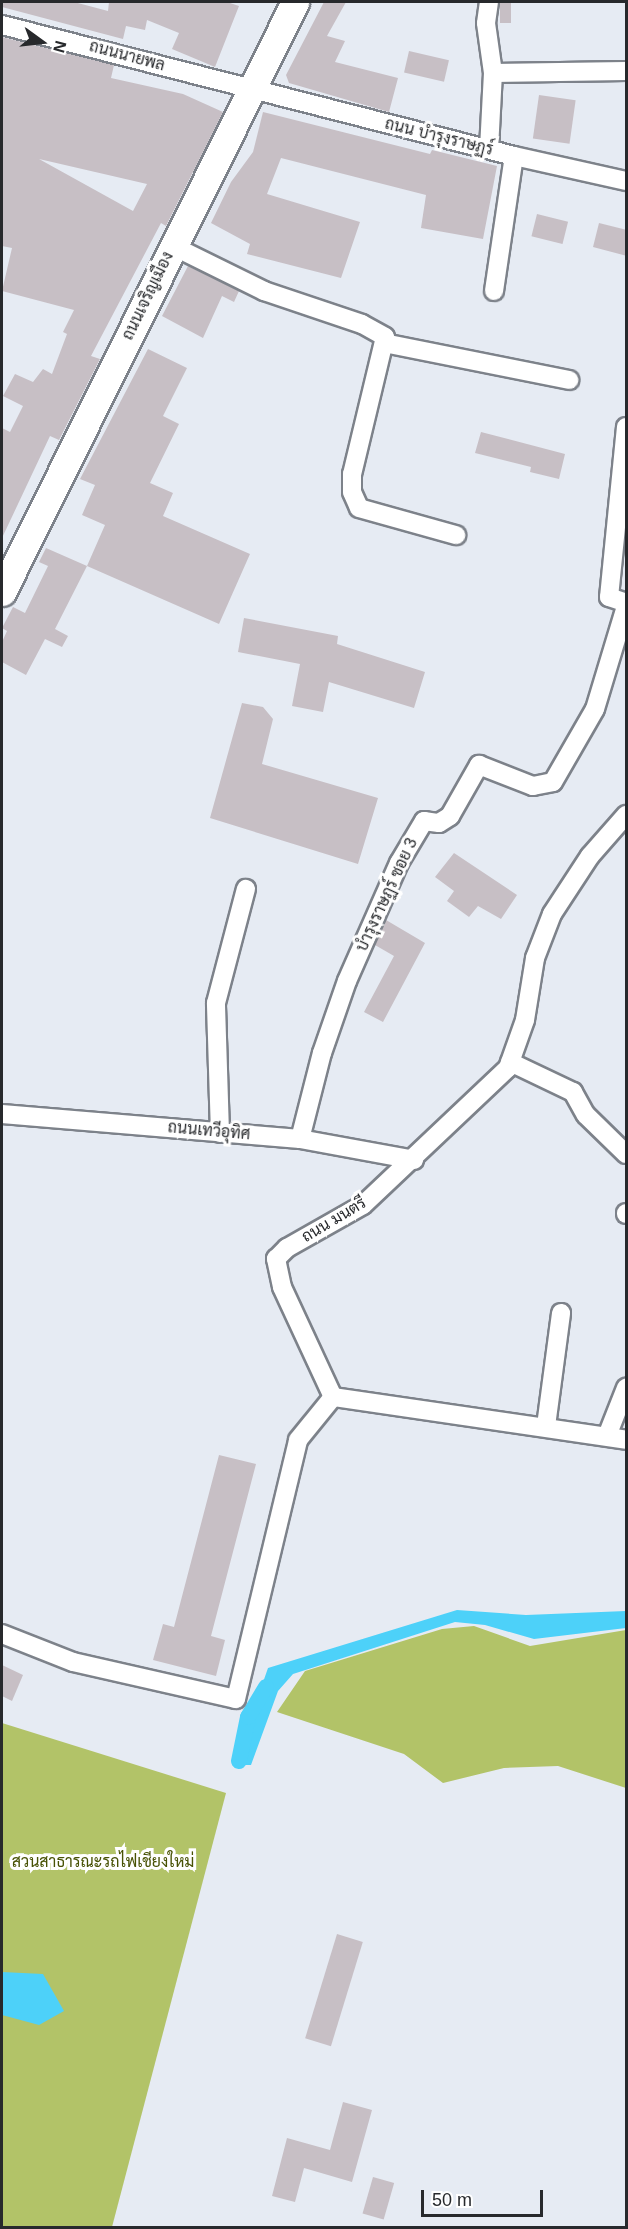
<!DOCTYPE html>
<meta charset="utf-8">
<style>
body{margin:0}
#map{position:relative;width:628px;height:2229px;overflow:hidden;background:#e6ebf3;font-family:Arial,Sarabun,sans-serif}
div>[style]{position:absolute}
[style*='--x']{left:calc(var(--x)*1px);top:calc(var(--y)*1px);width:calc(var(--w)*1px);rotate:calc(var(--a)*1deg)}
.green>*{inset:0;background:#b2c368}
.water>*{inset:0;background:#4dd1f9}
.canal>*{height:16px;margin:-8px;padding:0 8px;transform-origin:8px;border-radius:8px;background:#4dd1f9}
.building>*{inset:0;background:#c7bfc5;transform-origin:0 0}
.roads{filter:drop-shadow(2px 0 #7d828a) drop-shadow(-2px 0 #7d828a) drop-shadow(0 2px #7d828a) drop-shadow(0 -2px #7d828a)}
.street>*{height:18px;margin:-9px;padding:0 9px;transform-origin:9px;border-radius:9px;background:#fff}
.secondary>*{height:27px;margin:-13.5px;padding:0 13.5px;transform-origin:13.5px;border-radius:13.5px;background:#fff}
span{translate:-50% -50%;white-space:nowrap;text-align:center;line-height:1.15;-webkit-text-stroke:6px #fff;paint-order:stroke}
.street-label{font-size:16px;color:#27292c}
.park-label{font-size:16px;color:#485205}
.frame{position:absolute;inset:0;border:3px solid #27292c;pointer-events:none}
.north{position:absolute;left:12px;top:12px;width:60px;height:60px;-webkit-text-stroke:4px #fff;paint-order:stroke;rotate:105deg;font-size:16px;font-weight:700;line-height:24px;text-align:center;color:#27292c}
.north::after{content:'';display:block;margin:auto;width:21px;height:27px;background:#27292c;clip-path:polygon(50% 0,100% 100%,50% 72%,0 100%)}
.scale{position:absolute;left:421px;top:2190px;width:122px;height:27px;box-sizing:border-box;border:3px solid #27292c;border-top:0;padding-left:8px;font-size:18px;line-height:21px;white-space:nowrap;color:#27292c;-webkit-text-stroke:4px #fff;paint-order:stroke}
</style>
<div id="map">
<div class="green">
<div style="clip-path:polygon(474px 1626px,530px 1646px,626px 1630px,626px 1788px,558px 1766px,504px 1768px,443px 1783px,404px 1754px,277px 1712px,305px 1671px,442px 1629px)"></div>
<div style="clip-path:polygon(2px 1723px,226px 1793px,112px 2227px,2px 2227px)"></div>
</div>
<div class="water">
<div style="clip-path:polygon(457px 1610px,526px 1615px,626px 1611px,626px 1628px,534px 1639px,485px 1625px,455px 1622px,293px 1674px,278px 1691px,251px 1765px,234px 1765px,268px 1668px)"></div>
<div style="clip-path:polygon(2px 1972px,43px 1974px,64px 2011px,39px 2025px,2px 2015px)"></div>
</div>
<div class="canal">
<div style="--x:239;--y:1761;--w:45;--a:-78.4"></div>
<div style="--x:248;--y:1717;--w:35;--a:-59"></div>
</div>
<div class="building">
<div style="clip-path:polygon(2px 2px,74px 2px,108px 11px,109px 2px,227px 2px,239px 6px,215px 67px,172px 49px,179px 33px,147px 20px,145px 30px,126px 26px,123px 39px,2px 7px)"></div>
<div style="clip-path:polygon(324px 2px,346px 2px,327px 36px,345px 41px,335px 62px,398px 78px,389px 112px,289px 83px,286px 75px)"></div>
<div style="left:500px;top:2px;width:11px;height:21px"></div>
<div style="clip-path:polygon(evenodd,2px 37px,114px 65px,111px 78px,183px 94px,223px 112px,166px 226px,161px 223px,91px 356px,100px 359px,59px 440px,50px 436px,2px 538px,2px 428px,10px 432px,23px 406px,3px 396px,15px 374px,33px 382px,43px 369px,52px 374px,67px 334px,63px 332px,74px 310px,2px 291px,12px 248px,2px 246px,2px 37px,39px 159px,147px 184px,133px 211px,39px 159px)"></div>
<div style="left:409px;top:51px;width:41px;height:22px;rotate:13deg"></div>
<div style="left:539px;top:95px;width:37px;height:44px;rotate:8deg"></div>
<div style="clip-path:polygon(263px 112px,430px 154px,432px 150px,497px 166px,483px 239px,421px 228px,426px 195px,281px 158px,267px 194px,360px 222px,341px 278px,247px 254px,250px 244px,211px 223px,231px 182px,253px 152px)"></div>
<div style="left:537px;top:214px;width:32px;height:23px;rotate:14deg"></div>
<div style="clip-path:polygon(599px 223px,627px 230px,627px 256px,593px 247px)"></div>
<div style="clip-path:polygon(188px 266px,239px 291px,234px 302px,222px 296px,203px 338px,162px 316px)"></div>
<div style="clip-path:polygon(148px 349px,187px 368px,163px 416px,179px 424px,150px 483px,173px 493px,163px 516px,250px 554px,219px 624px,87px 566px,105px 525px,82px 515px,95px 485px,80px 479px)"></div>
<div style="clip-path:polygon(481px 432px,565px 454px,559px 479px,530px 472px,531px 467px,475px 453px)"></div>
<div style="clip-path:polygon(46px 548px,87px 566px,55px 629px,68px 636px,62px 647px,45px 639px,26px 675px,2px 662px,2px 642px,7px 631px,2px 628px,13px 607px,25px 613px,48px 566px,39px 562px)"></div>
<div style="clip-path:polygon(244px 618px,338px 636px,337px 644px,425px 672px,414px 708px,329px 682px,323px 712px,292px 706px,300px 664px,238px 652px)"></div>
<div style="clip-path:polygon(242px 703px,263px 707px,273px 719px,262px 764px,378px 798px,358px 864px,210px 818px)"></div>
<div style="clip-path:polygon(454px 853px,517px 895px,501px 919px,478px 906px,469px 917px,447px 901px,454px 891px,435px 877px)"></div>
<div style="clip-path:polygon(386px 920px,425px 943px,383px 1022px,364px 1012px,394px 956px,375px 945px)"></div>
<div style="clip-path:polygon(219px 1455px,256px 1464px,211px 1636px,225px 1640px,216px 1676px,153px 1660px,163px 1624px,174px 1627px)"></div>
<div style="clip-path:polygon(2px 1665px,23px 1675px,12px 1701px,2px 1696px)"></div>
<div style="left:337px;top:1934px;width:27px;height:109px;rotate:17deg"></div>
<div style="clip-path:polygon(343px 2102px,372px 2110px,352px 2182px,304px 2168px,295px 2202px,272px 2196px,287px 2138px,330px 2150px)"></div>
<div style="left:373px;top:2177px;width:22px;height:38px;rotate:16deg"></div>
</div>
<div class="roads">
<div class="street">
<div style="--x:2;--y:25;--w:528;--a:14.35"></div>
<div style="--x:514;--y:156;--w:115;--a:12.6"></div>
<div style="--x:493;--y:73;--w:133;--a:-0.9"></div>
<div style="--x:489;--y:149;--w:76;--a:-87"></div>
<div style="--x:493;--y:73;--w:50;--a:-98"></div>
<div style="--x:486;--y:23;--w:21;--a:-82"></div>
<div style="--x:173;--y:246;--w:102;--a:26.3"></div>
<div style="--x:264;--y:291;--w:103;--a:18.6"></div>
<div style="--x:362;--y:324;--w:26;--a:29"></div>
<div style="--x:385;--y:337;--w:141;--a:103.5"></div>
<div style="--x:352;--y:474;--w:18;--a:90"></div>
<div style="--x:352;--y:492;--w:17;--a:66"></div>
<div style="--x:359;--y:508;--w:101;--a:15.6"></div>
<div style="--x:494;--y:291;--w:136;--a:-81.6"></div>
<div style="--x:384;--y:343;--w:189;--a:11.3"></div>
<div style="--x:626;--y:427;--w:171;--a:95.7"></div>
<div style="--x:609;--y:597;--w:18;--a:19"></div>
<div style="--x:510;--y:1062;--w:70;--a:25.5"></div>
<div style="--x:573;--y:1092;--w:26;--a:61"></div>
<div style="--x:586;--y:1115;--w:56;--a:44.3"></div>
<div style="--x:2;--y:1114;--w:299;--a:4.8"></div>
<div style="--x:300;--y:1139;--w:116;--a:10.4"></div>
<div style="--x:220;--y:1133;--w:130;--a:-91.8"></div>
<div style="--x:216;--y:1003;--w:118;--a:-75.3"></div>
<div style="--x:300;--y:1139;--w:89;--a:-75.7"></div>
<div style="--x:322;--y:1053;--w:76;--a:-70.9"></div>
<div style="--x:347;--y:981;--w:129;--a:-66.2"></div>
<div style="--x:399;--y:863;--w:49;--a:-59.2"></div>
<div style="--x:424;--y:821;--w:15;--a:8"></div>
<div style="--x:439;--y:823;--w:13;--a:-32"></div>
<div style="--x:450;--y:816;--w:59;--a:-60.4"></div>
<div style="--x:479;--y:765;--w:58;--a:21.3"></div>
<div style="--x:533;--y:786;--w:20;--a:-11"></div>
<div style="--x:553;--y:782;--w:84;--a:-60.1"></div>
<div style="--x:595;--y:709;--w:108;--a:-73.2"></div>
<div style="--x:626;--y:1214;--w:1;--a:-90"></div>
<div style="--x:333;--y:1397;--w:121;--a:-114.9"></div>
<div style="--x:282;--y:1287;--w:29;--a:-102"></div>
<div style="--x:276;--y:1259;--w:16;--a:-45"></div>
<div style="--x:287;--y:1248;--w:87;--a:-29.5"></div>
<div style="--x:363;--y:1205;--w:199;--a:-43.4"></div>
<div style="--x:508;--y:1068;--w:51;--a:-70.5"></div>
<div style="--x:525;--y:1020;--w:63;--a:-80.8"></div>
<div style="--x:535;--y:958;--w:47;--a:-68.9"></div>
<div style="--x:552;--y:914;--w:69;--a:-56.8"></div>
<div style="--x:590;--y:856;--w:55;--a:-48.7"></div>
<div style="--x:333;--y:1397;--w:296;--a:8.3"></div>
<div style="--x:546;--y:1426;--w:114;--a:-82.4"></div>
<div style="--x:607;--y:1436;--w:52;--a:-68.4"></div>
<div style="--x:2;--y:1634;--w:76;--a:21.5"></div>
<div style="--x:73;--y:1662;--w:167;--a:12.8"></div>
<div style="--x:236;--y:1699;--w:266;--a:-76.5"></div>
<div style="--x:298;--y:1440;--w:55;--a:-50.9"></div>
</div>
<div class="secondary">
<div style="--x:2;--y:592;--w:659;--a:-63.59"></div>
</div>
</div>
<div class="street-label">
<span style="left:127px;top:56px;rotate:15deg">ถนนนายพล</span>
<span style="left:439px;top:137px;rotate:14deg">ถนน บำรุงราษฏร์</span>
<span style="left:148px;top:296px;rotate:-64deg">ถนนเจริญเมือง</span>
<span style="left:387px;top:895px;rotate:-65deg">บำรุงราษฏร์ ซอย 3</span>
<span style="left:209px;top:1131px;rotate:5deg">ถนนเทวีอุทิศ</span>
<span style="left:334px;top:1220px;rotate:-31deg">ถนน มนตรี</span>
</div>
<div class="park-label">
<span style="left:103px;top:1862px">สวนสาธารณะรถไฟเชียงใหม่</span>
</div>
<div class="frame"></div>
<div class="north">N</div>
<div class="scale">50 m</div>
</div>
